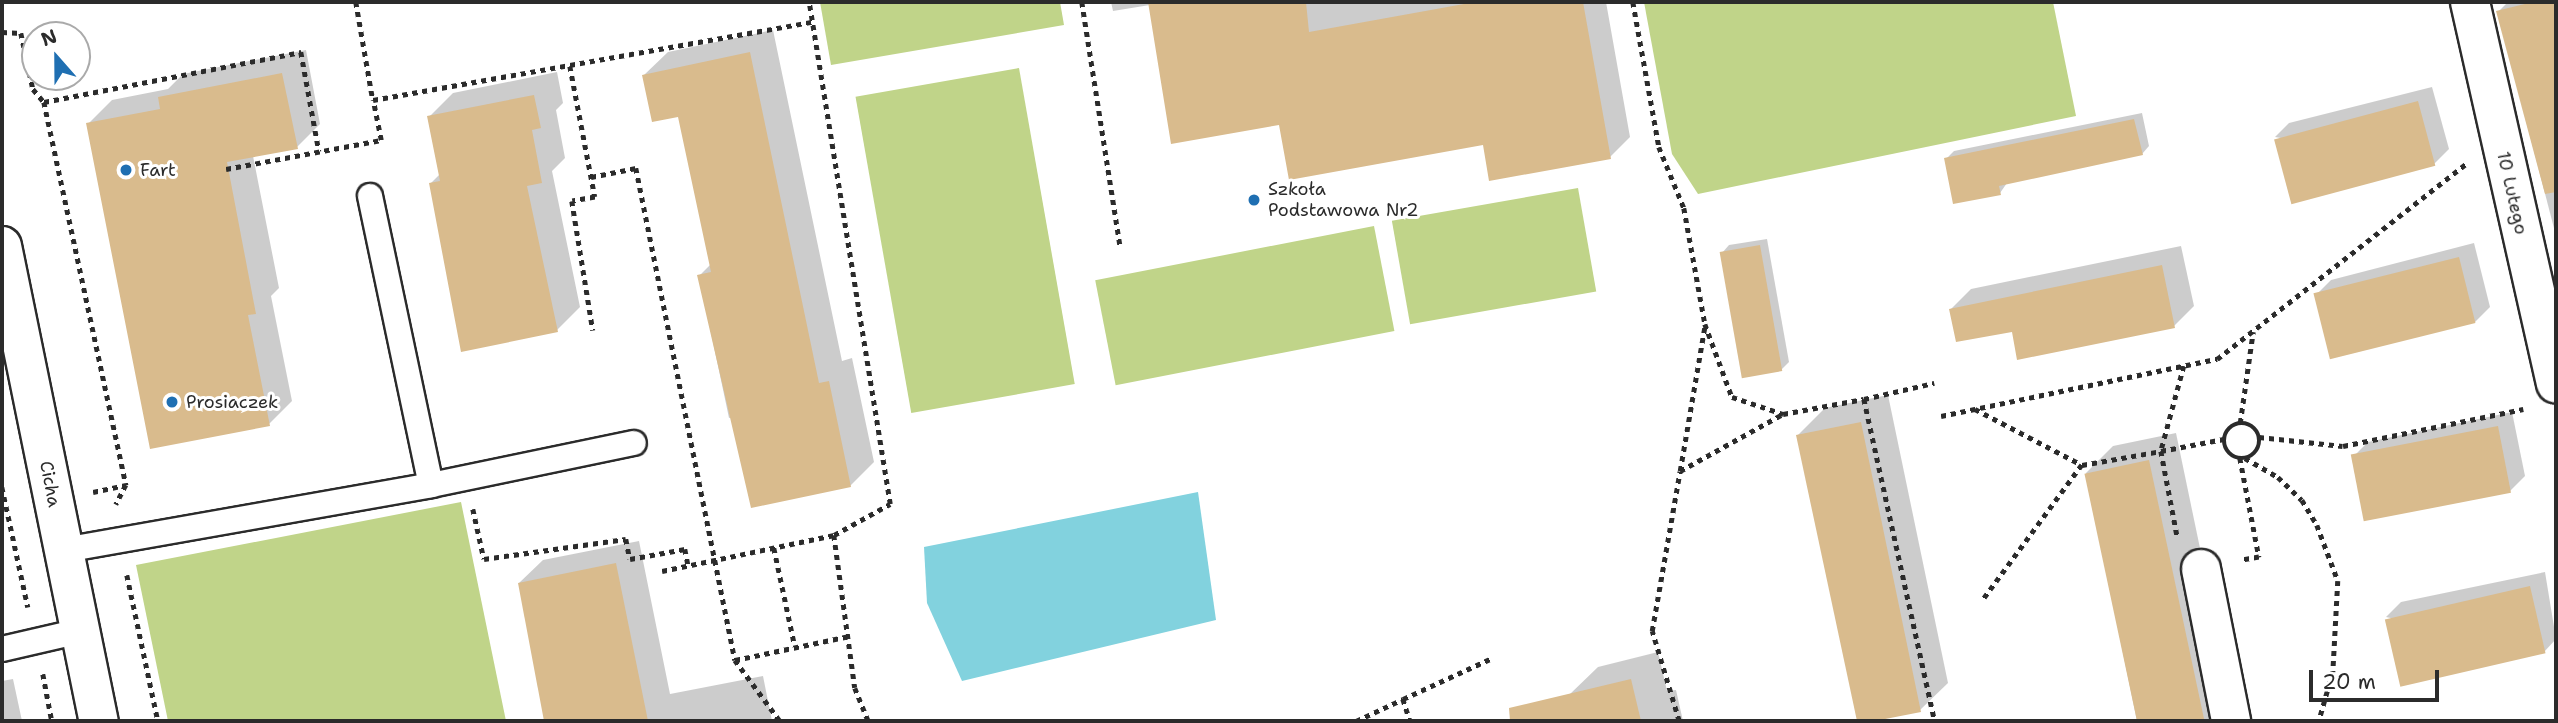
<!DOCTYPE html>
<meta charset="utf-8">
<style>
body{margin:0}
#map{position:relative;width:2558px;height:723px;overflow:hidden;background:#fff;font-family:"Shantell Sans",sans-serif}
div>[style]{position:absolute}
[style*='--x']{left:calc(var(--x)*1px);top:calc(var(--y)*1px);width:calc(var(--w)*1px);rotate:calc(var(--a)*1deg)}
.green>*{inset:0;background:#c0d489;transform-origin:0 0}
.water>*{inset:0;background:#82d2de}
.shadow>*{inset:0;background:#0003}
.building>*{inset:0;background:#d9bb8d;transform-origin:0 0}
.path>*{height:4.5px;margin-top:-2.25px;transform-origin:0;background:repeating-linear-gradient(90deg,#2b2b2b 0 5px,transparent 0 10px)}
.path>.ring{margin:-2.25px;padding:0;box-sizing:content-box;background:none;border:4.5px solid #2b2b2b;border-radius:50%}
.roads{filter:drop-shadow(2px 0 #2b2b2b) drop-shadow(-2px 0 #2b2b2b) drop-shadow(0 2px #2b2b2b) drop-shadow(0 -2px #2b2b2b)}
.lane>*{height:24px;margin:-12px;padding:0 12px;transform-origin:12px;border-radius:12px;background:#fff}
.street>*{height:38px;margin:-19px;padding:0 19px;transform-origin:19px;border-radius:19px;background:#fff}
.secondary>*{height:38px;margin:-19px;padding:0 19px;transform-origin:19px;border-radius:19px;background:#fff}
.dots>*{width:19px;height:19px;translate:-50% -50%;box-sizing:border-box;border:4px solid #fff;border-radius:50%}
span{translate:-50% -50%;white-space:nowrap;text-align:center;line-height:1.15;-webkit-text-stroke:6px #fff;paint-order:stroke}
.poi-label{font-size:18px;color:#2b2b2b}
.left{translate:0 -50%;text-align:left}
.street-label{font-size:18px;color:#2b2b2b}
.frame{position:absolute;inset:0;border:4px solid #2b2b2b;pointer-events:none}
.north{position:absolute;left:21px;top:21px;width:70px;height:70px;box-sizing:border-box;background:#fff;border:2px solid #aaa;border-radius:50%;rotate:339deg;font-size:19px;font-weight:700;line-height:28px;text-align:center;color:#2b2b2b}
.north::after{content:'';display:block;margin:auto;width:24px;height:32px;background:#1f6fb2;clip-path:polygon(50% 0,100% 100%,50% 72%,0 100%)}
.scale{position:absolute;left:2309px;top:670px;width:130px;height:32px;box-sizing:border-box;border:4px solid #2b2b2b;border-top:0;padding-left:9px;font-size:21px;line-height:24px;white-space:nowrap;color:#2b2b2b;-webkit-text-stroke:5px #fff;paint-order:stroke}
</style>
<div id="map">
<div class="green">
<div style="clip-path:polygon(820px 2px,1060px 2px,1064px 25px,831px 65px)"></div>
<div style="clip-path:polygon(1644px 2px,2053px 2px,2076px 116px,1698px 194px,1672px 154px)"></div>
<div style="left:1019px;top:68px;width:321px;height:166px;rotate:80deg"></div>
<div style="left:1578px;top:188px;width:105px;height:189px;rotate:80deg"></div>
<div style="left:1374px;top:226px;width:107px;height:284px;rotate:79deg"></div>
<div style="clip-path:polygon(461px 502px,506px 721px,168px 721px,136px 565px)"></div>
</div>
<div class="water">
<div style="clip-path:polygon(1198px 492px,1216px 620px,962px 681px,927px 603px,924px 547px)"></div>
</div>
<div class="shadow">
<div style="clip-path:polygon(1111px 2px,1606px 2px,1630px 137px,1610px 157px,1281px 122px,1150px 5px,1113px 11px)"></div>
<div style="clip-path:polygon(2508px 2px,2556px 2px,2556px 236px,2498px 12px)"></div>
<div style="clip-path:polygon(773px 30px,842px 361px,852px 358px,874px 462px,850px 486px,734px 417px,729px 418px,699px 276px,711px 264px,680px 114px,644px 75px,668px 52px)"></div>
<div style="clip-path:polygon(306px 50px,320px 124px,297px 147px,253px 156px,279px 288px,271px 296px,292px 401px,269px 424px,88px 124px,112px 100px,168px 89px,183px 74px)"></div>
<div style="clip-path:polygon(557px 72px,563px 103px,556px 110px,565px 158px,552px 171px,580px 307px,557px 330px,430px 184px,440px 174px,429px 117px,453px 93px)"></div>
<div style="clip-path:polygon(2432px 87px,2449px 149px,2434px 164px,2275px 137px,2289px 123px)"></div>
<div style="clip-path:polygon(2142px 113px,2149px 146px,2142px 154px,2007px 183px,2000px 193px,1946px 159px,1954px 151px)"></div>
<div style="clip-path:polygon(1767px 239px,1789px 362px,1781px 370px,1722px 253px,1729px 245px)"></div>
<div style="clip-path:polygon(2474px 243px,2490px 307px,2475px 322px,2316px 295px,2331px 280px)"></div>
<div style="clip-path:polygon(2181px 246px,2194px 306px,2174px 326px,1951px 309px,1971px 289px)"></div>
<div style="clip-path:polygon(1888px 395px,1948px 683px,1920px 710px,1859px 721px,1797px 436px,1825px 408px)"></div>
<div style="clip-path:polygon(2512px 412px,2525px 476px,2510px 491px,2353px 457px,2368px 442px)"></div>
<div style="clip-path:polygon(2176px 433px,2236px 721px,2137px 721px,2086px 473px,2113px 446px)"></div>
<div style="clip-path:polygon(639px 541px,670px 694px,763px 676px,772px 721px,547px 721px,519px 583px,543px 560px)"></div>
<div style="clip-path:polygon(2545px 572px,2556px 639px,2544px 652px,2386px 617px,2401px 602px)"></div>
<div style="clip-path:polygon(1658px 652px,1667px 691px,1676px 690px,1683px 721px,1577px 721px,1570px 694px,1598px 667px)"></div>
<div style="clip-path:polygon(13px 679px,22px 721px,2px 721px,2px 681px)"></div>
</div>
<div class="building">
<div style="clip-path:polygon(1148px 2px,1306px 2px,1309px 32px,1475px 2px,1583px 2px,1611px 159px,1489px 181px,1483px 145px,1289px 180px,1279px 125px,1171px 144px)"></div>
<div style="clip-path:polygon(2533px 2px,2556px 2px,2556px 192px,2545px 194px,2496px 11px)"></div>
<div style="clip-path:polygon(750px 52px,819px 383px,829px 381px,851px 487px,751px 508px,697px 275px,711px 272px,678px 117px,652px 122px,642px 75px)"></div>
<div style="clip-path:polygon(282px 73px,298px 149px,227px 162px,256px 314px,248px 315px,270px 426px,150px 449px,86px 123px,160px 109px,158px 97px)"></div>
<div style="clip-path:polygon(534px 95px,541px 128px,532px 130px,542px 183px,527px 186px,558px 332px,461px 352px,429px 183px,440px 181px,427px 116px)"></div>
<div style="left:2418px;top:101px;width:67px;height:149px;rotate:75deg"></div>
<div style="clip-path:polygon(2134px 119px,2143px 155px,1999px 186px,2001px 195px,1953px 204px,1944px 158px)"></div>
<div style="left:1760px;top:245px;width:128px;height:41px;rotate:80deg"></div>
<div style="left:2459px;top:257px;width:68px;height:150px;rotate:76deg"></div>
<div style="clip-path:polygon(2162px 265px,2175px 328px,2017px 360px,2012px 332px,1956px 342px,1949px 309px)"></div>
<div style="clip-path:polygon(1861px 422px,1921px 712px,1875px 721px,1857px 721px,1796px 435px)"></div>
<div style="left:2498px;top:426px;width:68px;height:150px;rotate:79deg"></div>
<div style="left:2149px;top:460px;width:267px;height:66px;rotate:78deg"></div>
<div style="clip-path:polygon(616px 563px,648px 721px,544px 721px,518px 583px)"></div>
<div style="left:2530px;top:586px;width:69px;height:149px;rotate:77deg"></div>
<div style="clip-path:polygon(1631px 679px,1641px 721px,1510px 721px,1509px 708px)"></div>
</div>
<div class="path">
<div style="--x:356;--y:2;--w:99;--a:80.2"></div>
<div style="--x:1082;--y:2;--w:246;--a:81.1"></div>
<div style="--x:1633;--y:2;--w:147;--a:79.8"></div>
<div style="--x:1659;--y:147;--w:66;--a:67.7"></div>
<div style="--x:1684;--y:208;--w:118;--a:79.7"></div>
<div style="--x:2;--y:32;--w:19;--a:3"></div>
<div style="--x:21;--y:33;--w:57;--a:77.9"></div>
<div style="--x:33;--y:89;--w:17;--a:50"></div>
<div style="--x:44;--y:102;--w:392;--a:77.9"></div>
<div style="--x:126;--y:485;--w:22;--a:117"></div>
<div style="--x:570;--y:66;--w:133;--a:79.2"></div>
<div style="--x:595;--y:197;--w:23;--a:170"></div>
<div style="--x:572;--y:201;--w:131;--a:80.8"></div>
<div style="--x:44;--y:102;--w:262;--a:-11"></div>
<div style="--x:301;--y:52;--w:101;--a:79.7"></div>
<div style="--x:226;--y:169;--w:158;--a:-10.6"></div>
<div style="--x:381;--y:140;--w:41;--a:-101.3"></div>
<div style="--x:373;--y:100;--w:447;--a:-10.1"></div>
<div style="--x:591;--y:177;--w:46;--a:-11.3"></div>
<div style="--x:636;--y:168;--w:502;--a:78.62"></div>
<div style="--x:735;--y:660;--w:117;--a:-11.8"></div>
<div style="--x:2184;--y:366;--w:88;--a:105.1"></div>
<div style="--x:2161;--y:451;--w:64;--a:-10.8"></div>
<div style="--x:1864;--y:399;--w:72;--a:-12.9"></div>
<div style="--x:1975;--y:409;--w:121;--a:27.6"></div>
<div style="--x:2082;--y:465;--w:169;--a:126.3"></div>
<div style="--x:1941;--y:416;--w:282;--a:-11.7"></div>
<div style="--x:2217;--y:359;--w:316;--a:-38.1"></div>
<div style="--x:2240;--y:423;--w:92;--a:-81.9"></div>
<div class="ring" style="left:2224px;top:423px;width:31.5px;height:31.5px"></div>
<div style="--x:2259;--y:437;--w:84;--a:6.1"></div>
<div style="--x:2343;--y:446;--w:184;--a:-11.6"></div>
<div style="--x:2240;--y:458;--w:101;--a:79.1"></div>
<div style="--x:2259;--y:557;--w:17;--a:170"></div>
<div style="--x:2245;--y:458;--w:38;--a:30"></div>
<div style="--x:2278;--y:477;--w:33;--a:44"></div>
<div style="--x:2302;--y:500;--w:29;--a:59"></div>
<div style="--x:2317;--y:525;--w:60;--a:69.4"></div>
<div style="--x:2338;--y:581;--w:91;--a:93.1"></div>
<div style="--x:2333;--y:672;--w:51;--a:105.9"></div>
<div style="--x:2082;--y:465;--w:80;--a:-10"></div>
<div style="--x:2161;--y:451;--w:86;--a:79.2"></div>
<div style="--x:1680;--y:471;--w:149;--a:-80.3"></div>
<div style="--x:1705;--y:324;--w:78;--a:69.7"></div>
<div style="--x:1732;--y:397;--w:54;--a:18.4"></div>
<div style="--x:2;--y:487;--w:123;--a:77.8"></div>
<div style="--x:93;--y:492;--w:34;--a:-12"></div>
<div style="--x:473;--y:509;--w:51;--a:77.6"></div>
<div style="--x:484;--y:559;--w:143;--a:-8"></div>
<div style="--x:626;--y:539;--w:20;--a:79"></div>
<div style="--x:630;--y:559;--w:56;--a:-10.3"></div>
<div style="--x:685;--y:549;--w:16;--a:79"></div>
<div style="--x:834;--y:535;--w:154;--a:82.2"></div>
<div style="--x:855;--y:688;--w:35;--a:68"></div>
<div style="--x:774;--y:548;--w:101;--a:78"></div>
<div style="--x:662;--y:571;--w:176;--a:-11.8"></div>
<div style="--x:834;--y:535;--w:64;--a:-29"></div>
<div style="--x:890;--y:504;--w:508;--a:-99.17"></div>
<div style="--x:127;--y:575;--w:149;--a:78"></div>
<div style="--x:735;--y:660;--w:76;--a:53.6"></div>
<div style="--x:43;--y:674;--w:48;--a:79.2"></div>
<div style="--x:1403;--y:699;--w:96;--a:-24.7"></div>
<div style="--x:1356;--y:721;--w:52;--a:-25.1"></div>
<div style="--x:1403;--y:699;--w:23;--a:72"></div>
<div style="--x:1679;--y:721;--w:94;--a:-106.7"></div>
<div style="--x:1652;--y:631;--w:162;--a:-80.1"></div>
<div style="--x:1680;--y:471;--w:118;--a:-29"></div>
<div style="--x:1783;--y:414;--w:82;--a:-10.5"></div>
<div style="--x:1864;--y:399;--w:330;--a:77.6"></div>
</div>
<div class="roads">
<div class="lane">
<div style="--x:370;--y:196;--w:295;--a:78.1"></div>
<div style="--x:64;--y:550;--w:373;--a:-10"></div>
<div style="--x:431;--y:485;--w:207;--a:-11.7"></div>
<div style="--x:2;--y:649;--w:80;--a:-13"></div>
</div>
<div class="street">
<div style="--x:2470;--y:2;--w:391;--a:77.3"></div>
<div style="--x:2201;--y:569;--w:155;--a:78.8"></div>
</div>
<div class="secondary">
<div style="--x:2;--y:246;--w:485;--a:78.5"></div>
</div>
</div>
<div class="dots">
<div style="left:126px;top:170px;background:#1f6fb2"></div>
<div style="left:1254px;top:200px;background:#1f6fb2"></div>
<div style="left:172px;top:402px;background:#1f6fb2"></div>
</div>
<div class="poi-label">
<span class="left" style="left:140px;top:170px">Fart</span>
<span class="left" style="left:1268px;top:200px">Szkoła<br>Podstawowa Nr2</span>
<span class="left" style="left:186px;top:402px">Prosiaczek</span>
</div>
<div class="street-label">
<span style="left:2512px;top:193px;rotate:77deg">10 Lutego</span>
<span style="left:50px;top:484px;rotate:79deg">Cicha</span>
</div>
<div class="frame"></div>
<div class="north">N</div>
<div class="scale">20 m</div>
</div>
